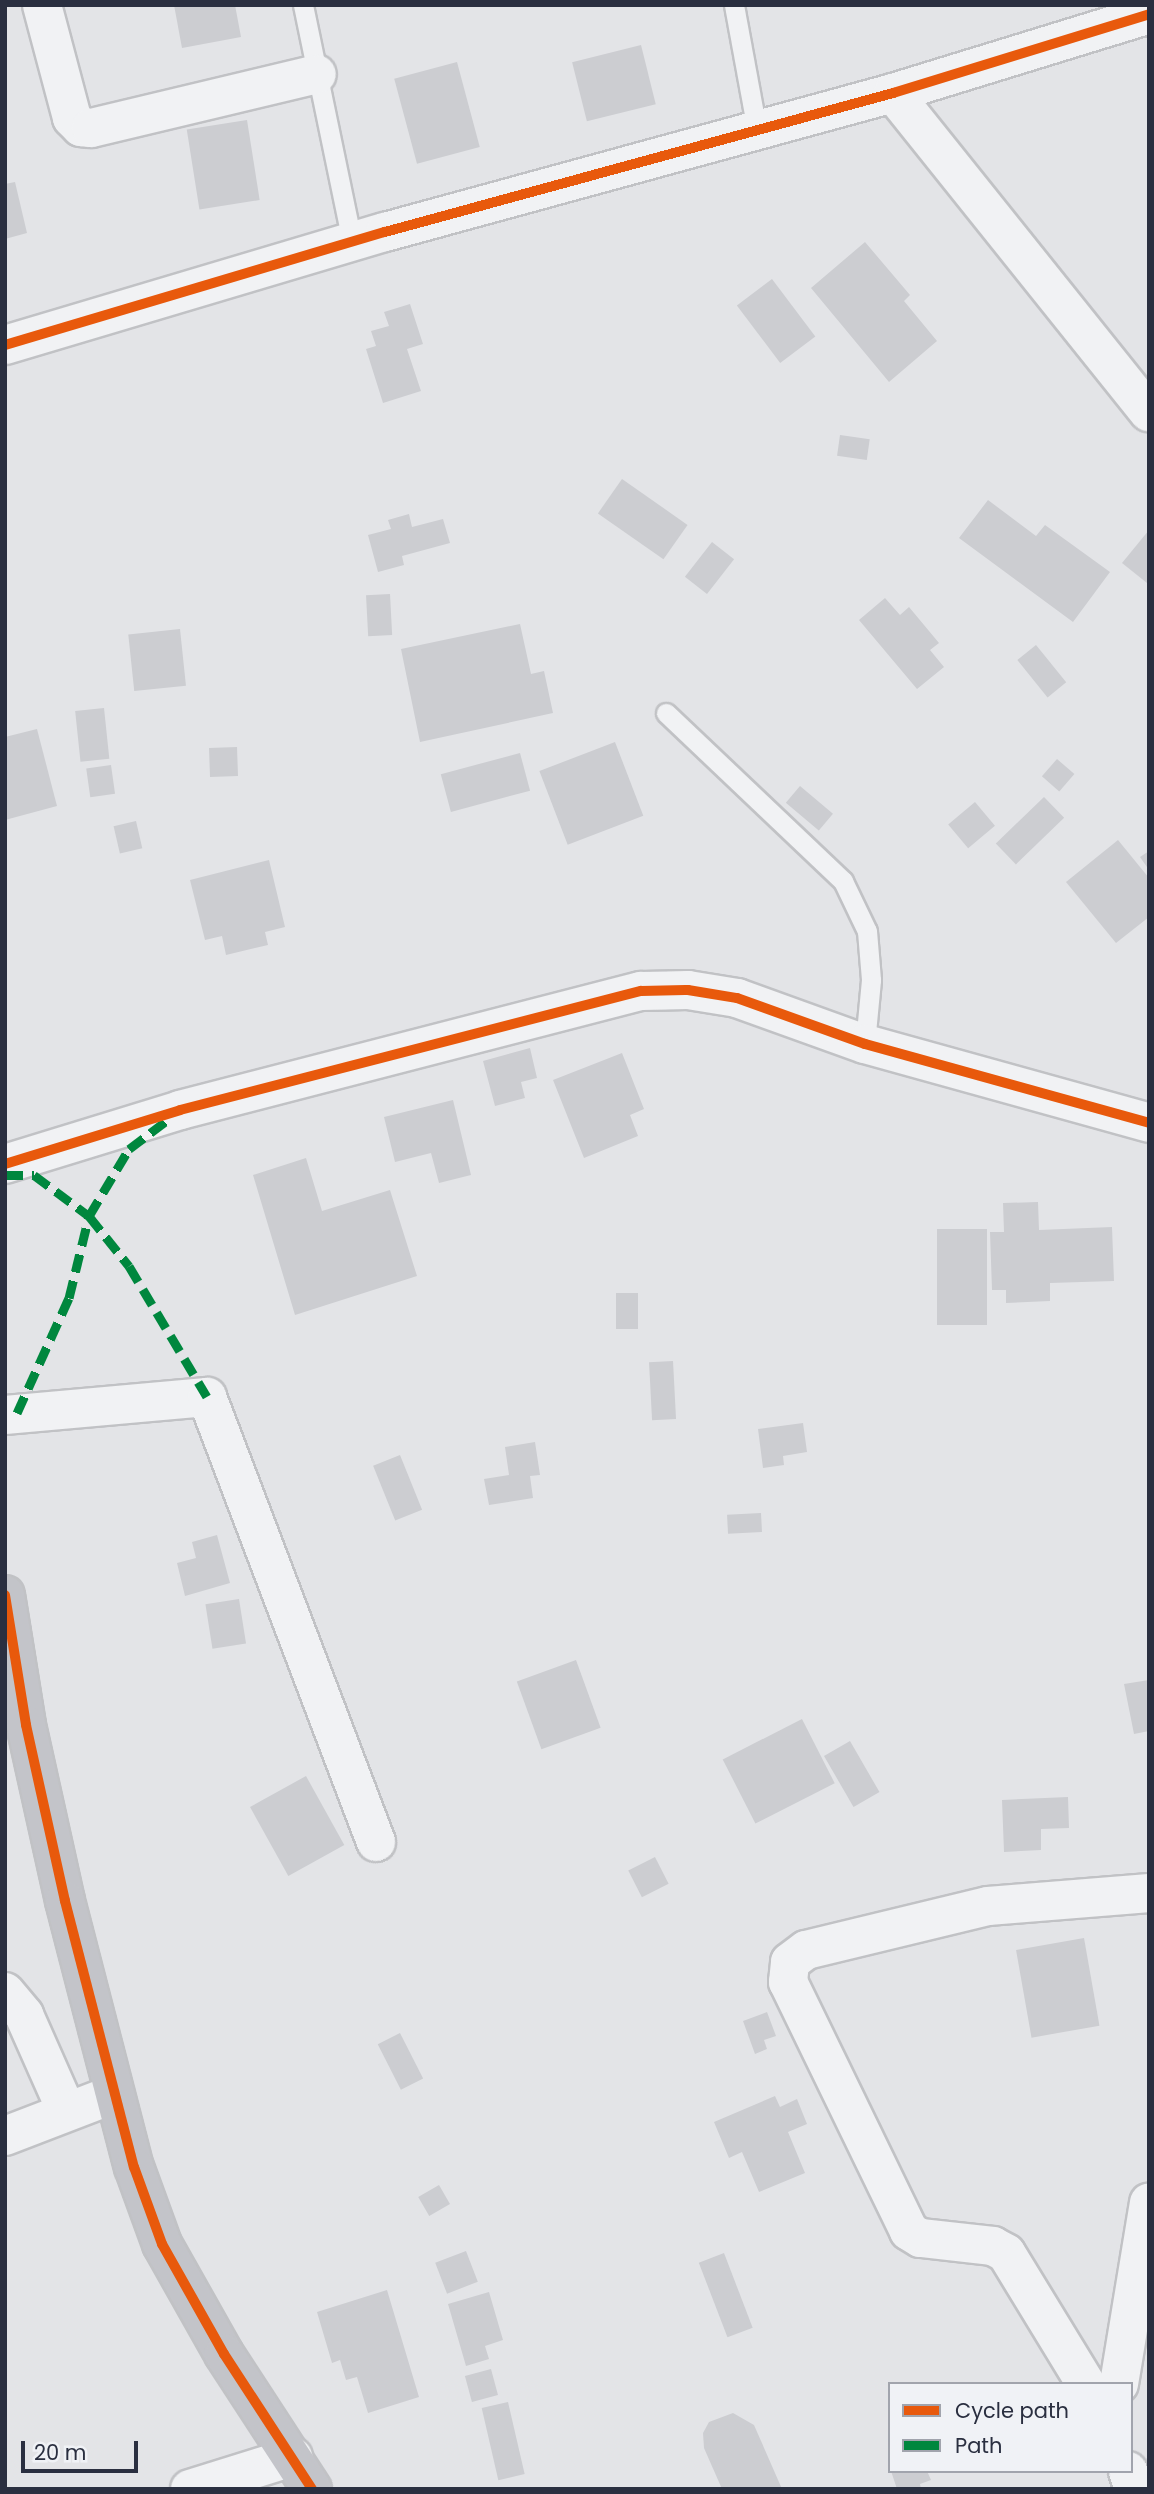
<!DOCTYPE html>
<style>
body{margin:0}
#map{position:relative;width:1154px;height:2494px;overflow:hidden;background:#e3e4e7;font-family:Poppins,sans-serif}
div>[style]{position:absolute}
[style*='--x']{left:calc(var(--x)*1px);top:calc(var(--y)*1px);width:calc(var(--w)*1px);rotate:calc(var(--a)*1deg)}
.building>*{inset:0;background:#cccdd1;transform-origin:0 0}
.roads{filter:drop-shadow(2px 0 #c1c2c5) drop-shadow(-2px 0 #c1c2c5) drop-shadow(0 2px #c1c2c5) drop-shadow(0 -2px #c1c2c5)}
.lane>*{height:19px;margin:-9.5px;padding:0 9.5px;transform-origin:9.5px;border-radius:9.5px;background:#f1f2f4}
.street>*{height:38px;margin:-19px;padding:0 19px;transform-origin:19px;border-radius:19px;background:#f1f2f4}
.secondary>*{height:38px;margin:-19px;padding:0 19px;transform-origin:19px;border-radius:19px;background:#c3c4c9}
.quiet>*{height:9px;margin-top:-4.5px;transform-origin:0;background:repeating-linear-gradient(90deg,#00873e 0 18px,transparent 0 27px)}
.cycleway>*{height:10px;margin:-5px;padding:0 5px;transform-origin:5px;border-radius:5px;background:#e8590c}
span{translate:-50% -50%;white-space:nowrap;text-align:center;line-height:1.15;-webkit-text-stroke:7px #f0f2f6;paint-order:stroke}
.frame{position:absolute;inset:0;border:7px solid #2a2f40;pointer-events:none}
.legend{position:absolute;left:888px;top:2382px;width:245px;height:91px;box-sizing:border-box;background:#f0f2f6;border:2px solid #a1a4ad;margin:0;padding:9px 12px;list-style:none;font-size:21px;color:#2a2f40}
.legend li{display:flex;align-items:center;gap:14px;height:35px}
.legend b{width:35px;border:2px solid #a1a4ad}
.scale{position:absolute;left:21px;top:2441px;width:117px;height:32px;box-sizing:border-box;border:4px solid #2a2f40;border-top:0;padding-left:9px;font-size:21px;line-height:24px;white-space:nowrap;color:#2a2f40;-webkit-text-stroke:5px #f0f2f6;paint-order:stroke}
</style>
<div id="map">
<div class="building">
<div style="clip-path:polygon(174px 5px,235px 5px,241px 37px,182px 48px)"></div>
<div style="left:641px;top:45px;width:61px;height:71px;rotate:76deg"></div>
<div style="left:457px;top:62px;width:88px;height:65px;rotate:75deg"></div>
<div style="left:247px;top:120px;width:81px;height:61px;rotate:81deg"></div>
<div style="clip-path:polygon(15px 182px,27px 233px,5px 239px,5px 184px)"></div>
<div style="clip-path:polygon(865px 242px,910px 295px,904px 301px,937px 341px,889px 382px,811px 288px)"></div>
<div style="left:772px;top:279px;width:72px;height:44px;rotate:53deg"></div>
<div style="clip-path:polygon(410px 304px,423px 344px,407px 349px,421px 391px,383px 403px,366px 349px,376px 346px,371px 331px,389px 326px,384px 312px)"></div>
<div style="left:840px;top:435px;width:30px;height:21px;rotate:8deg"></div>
<div style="left:622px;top:479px;width:80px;height:42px;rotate:35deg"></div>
<div style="clip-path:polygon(988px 500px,1036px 536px,1045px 525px,1110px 572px,1073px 622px,959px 538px)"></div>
<div style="clip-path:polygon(409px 514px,412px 527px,443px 519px,450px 543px,402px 556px,404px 565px,378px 572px,368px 535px,391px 529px,388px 520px)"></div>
<div style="clip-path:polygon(1149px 530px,1149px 581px,1147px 583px,1122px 563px)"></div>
<div style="left:712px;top:542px;width:28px;height:44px;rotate:38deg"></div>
<div style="left:390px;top:594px;width:41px;height:24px;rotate:87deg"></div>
<div style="clip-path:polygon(885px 598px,900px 615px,909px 607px,939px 643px,930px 650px,944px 667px,917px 689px,859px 620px)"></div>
<div style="clip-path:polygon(520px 624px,531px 674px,544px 671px,553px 713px,420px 742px,401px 649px)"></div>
<div style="left:180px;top:629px;width:57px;height:52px;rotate:84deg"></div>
<div style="left:1036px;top:645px;width:48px;height:24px;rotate:51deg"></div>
<div style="left:104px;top:708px;width:51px;height:29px;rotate:84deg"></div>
<div style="clip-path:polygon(37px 729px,57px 806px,5px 820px,5px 737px)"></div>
<div style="left:615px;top:742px;width:79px;height:81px;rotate:69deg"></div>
<div style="left:237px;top:747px;width:29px;height:28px;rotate:88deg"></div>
<div style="left:520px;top:753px;width:39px;height:82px;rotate:75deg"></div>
<div style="left:1057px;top:759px;width:23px;height:23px;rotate:41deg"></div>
<div style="left:111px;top:765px;width:29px;height:25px;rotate:82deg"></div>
<div style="left:800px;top:786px;width:43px;height:22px;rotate:40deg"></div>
<div style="left:1044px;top:797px;width:29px;height:67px;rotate:46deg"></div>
<div style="left:975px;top:802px;width:31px;height:35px;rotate:50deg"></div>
<div style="left:136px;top:821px;width:28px;height:23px;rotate:77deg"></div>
<div style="clip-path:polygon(1118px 840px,1149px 878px,1149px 917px,1116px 943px,1066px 882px)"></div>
<div style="clip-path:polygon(1149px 851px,1149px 870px,1140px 857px)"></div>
<div style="clip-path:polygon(269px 860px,285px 927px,265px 932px,268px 945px,226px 955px,222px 936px,205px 940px,190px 880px)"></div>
<div style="clip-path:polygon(530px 1048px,537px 1078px,521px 1082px,525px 1098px,495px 1106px,483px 1061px)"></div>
<div style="clip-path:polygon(622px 1053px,644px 1109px,630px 1115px,638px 1136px,584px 1158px,553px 1080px)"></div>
<div style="clip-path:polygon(453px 1100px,471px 1175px,439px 1183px,431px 1153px,395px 1162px,384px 1117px)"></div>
<div style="clip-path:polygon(306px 1158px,322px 1211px,390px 1190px,417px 1276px,295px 1315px,253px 1175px)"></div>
<div style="clip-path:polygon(1038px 1202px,1039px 1230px,1112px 1227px,1114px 1281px,1050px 1283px,1050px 1301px,1006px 1303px,1006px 1290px,992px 1290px,990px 1232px,1004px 1232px,1003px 1203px)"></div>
<div style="left:937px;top:1229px;width:50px;height:96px"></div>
<div style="left:616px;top:1293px;width:22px;height:36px"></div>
<div style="left:673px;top:1361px;width:58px;height:24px;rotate:87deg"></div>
<div style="clip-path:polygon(803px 1423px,807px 1452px,783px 1456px,784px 1465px,763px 1468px,758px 1429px)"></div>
<div style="clip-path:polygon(535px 1442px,540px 1475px,530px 1476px,533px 1498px,489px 1505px,484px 1479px,509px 1475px,505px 1447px)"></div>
<div style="left:400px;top:1455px;width:59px;height:29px;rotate:68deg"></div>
<div style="left:761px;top:1513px;width:19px;height:34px;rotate:87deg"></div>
<div style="clip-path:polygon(217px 1535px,230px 1583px,185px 1596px,177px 1563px,196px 1558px,192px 1542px)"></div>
<div style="left:239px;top:1599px;width:45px;height:34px;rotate:81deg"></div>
<div style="left:576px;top:1660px;width:72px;height:63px;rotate:70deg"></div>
<div style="clip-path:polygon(1149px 1680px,1149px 1731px,1134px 1734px,1124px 1684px)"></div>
<div style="left:802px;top:1719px;width:72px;height:89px;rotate:63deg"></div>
<div style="left:850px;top:1741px;width:59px;height:30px;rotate:60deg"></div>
<div style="left:306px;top:1776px;width:79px;height:64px;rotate:61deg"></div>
<div style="clip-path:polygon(1068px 1797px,1069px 1828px,1041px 1829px,1041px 1850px,1004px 1852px,1002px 1800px)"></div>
<div style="left:655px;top:1857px;width:30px;height:30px;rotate:63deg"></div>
<div style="left:1084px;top:1938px;width:89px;height:69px;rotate:80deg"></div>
<div style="clip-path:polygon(767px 2012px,776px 2036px,764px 2040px,767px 2049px,755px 2054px,743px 2021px)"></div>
<div style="left:400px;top:2033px;width:51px;height:25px;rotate:63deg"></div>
<div style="clip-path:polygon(775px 2096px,780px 2107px,797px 2099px,807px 2124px,788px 2132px,805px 2173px,759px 2192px,742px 2152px,729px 2158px,714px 2122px)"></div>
<div style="left:439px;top:2185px;width:22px;height:24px;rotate:60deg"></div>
<div style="left:466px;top:2251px;width:33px;height:33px;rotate:69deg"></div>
<div style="left:724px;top:2253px;width:80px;height:27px;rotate:69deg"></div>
<div style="clip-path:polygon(387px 2290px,419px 2397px,368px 2413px,357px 2377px,346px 2380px,340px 2360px,332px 2363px,317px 2312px)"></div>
<div style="clip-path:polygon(489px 2292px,503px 2340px,485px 2346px,489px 2359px,466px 2366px,448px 2304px)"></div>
<div style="left:491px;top:2369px;width:27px;height:27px;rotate:75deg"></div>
<div style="left:508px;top:2402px;width:74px;height:27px;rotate:77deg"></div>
<div style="clip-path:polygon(733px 2413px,754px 2425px,782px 2489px,722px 2489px,704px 2448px,703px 2433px,709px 2422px)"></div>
<div style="clip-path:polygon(891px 2471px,927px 2471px,931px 2480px,920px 2484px,921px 2489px,897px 2489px)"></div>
</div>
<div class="roads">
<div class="lane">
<div style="--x:303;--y:5;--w:242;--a:78.3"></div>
<div style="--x:734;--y:5;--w:127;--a:79.6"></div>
<div style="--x:666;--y:713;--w:244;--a:43.5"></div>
<div style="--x:843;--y:881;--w:55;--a:64.4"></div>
<div style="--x:867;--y:931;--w:49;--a:85.3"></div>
<div style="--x:871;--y:980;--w:64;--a:95.4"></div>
</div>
<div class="street">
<div style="--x:42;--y:5;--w:117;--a:75.1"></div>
<div style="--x:72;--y:118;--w:13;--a:45"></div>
<div style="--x:81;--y:127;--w:10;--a:6"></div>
<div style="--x:91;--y:128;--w:232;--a:-13.4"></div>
<div style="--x:893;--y:93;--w:409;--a:51.3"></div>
<div style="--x:5;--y:345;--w:396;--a:-16.6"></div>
<div style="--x:385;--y:232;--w:527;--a:-15.3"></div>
<div style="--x:893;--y:93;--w:268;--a:-17.1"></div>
<div style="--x:5;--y:1164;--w:183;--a:-17.1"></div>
<div style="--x:180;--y:1110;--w:476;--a:-14.5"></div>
<div style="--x:641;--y:991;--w:47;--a:-1.2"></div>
<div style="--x:688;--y:990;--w:50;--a:9.3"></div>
<div style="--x:737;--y:998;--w:136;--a:19.8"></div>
<div style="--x:865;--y:1044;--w:295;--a:15.5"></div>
<div style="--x:5;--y:1415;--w:203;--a:-5.1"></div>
<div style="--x:207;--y:1397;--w:476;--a:69.2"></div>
<div style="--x:5;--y:1992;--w:30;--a:50"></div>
<div style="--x:24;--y:2015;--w:104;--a:66.1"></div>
<div style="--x:5;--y:2136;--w:115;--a:-21"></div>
<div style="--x:1086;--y:2384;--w:153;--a:-121.4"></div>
<div style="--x:1006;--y:2253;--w:15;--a:-152"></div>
<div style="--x:993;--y:2246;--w:73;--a:-173.7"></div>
<div style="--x:920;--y:2238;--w:13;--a:-148"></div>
<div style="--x:909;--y:2231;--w:277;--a:-115.9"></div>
<div style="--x:788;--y:1982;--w:20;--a:-84"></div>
<div style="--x:790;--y:1962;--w:20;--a:-37"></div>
<div style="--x:806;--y:1950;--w:187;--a:-13.6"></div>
<div style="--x:988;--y:1906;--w:162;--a:-4.6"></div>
<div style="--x:1119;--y:2384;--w:184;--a:-80.6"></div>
<div style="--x:1128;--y:2471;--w:19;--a:72"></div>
<div style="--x:190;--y:2489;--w:108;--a:-17.3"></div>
</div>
<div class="secondary">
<div style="--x:5;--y:1595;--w:132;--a:80.8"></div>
<div style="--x:26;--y:1725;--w:180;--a:77.5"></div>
<div style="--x:65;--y:1901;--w:275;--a:75.5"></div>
<div style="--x:134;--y:2167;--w:82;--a:70"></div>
<div style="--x:162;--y:2244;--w:126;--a:60.6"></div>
<div style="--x:224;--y:2354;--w:161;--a:56.9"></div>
</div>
</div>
<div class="quiet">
<div style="--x:5;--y:1175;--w:29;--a:0"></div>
<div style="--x:34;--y:1175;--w:69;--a:36.7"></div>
<div style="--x:89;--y:1216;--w:64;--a:51.3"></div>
<div style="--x:129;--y:1266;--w:152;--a:59.2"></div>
<div style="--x:17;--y:1413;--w:126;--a:-65.7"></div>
<div style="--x:69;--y:1298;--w:84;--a:-76.3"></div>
<div style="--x:89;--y:1216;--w:78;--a:-59.2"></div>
<div style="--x:129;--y:1149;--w:51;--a:-37.1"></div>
</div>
<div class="cycleway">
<div style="--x:5;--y:345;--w:396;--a:-16.6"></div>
<div style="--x:385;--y:232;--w:527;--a:-15.3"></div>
<div style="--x:893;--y:93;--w:268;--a:-17.1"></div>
<div style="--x:5;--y:1164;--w:183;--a:-17.1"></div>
<div style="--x:180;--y:1110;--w:476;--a:-14.5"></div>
<div style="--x:641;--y:991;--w:47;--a:-1.2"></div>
<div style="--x:688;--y:990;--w:50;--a:9.3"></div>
<div style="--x:737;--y:998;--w:136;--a:19.8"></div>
<div style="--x:865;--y:1044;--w:295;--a:15.5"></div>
<div style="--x:5;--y:1595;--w:132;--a:80.8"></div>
<div style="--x:26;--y:1725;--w:180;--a:77.5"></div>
<div style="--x:65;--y:1901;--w:275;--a:75.5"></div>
<div style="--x:134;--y:2167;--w:82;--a:70"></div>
<div style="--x:162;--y:2244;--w:126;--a:60.6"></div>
<div style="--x:224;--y:2354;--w:161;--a:56.9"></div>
</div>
<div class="frame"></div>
<ul class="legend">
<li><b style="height:9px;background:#e8590c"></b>Cycle path</li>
<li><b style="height:9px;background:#00873e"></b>Path</li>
</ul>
<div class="scale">20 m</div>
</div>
